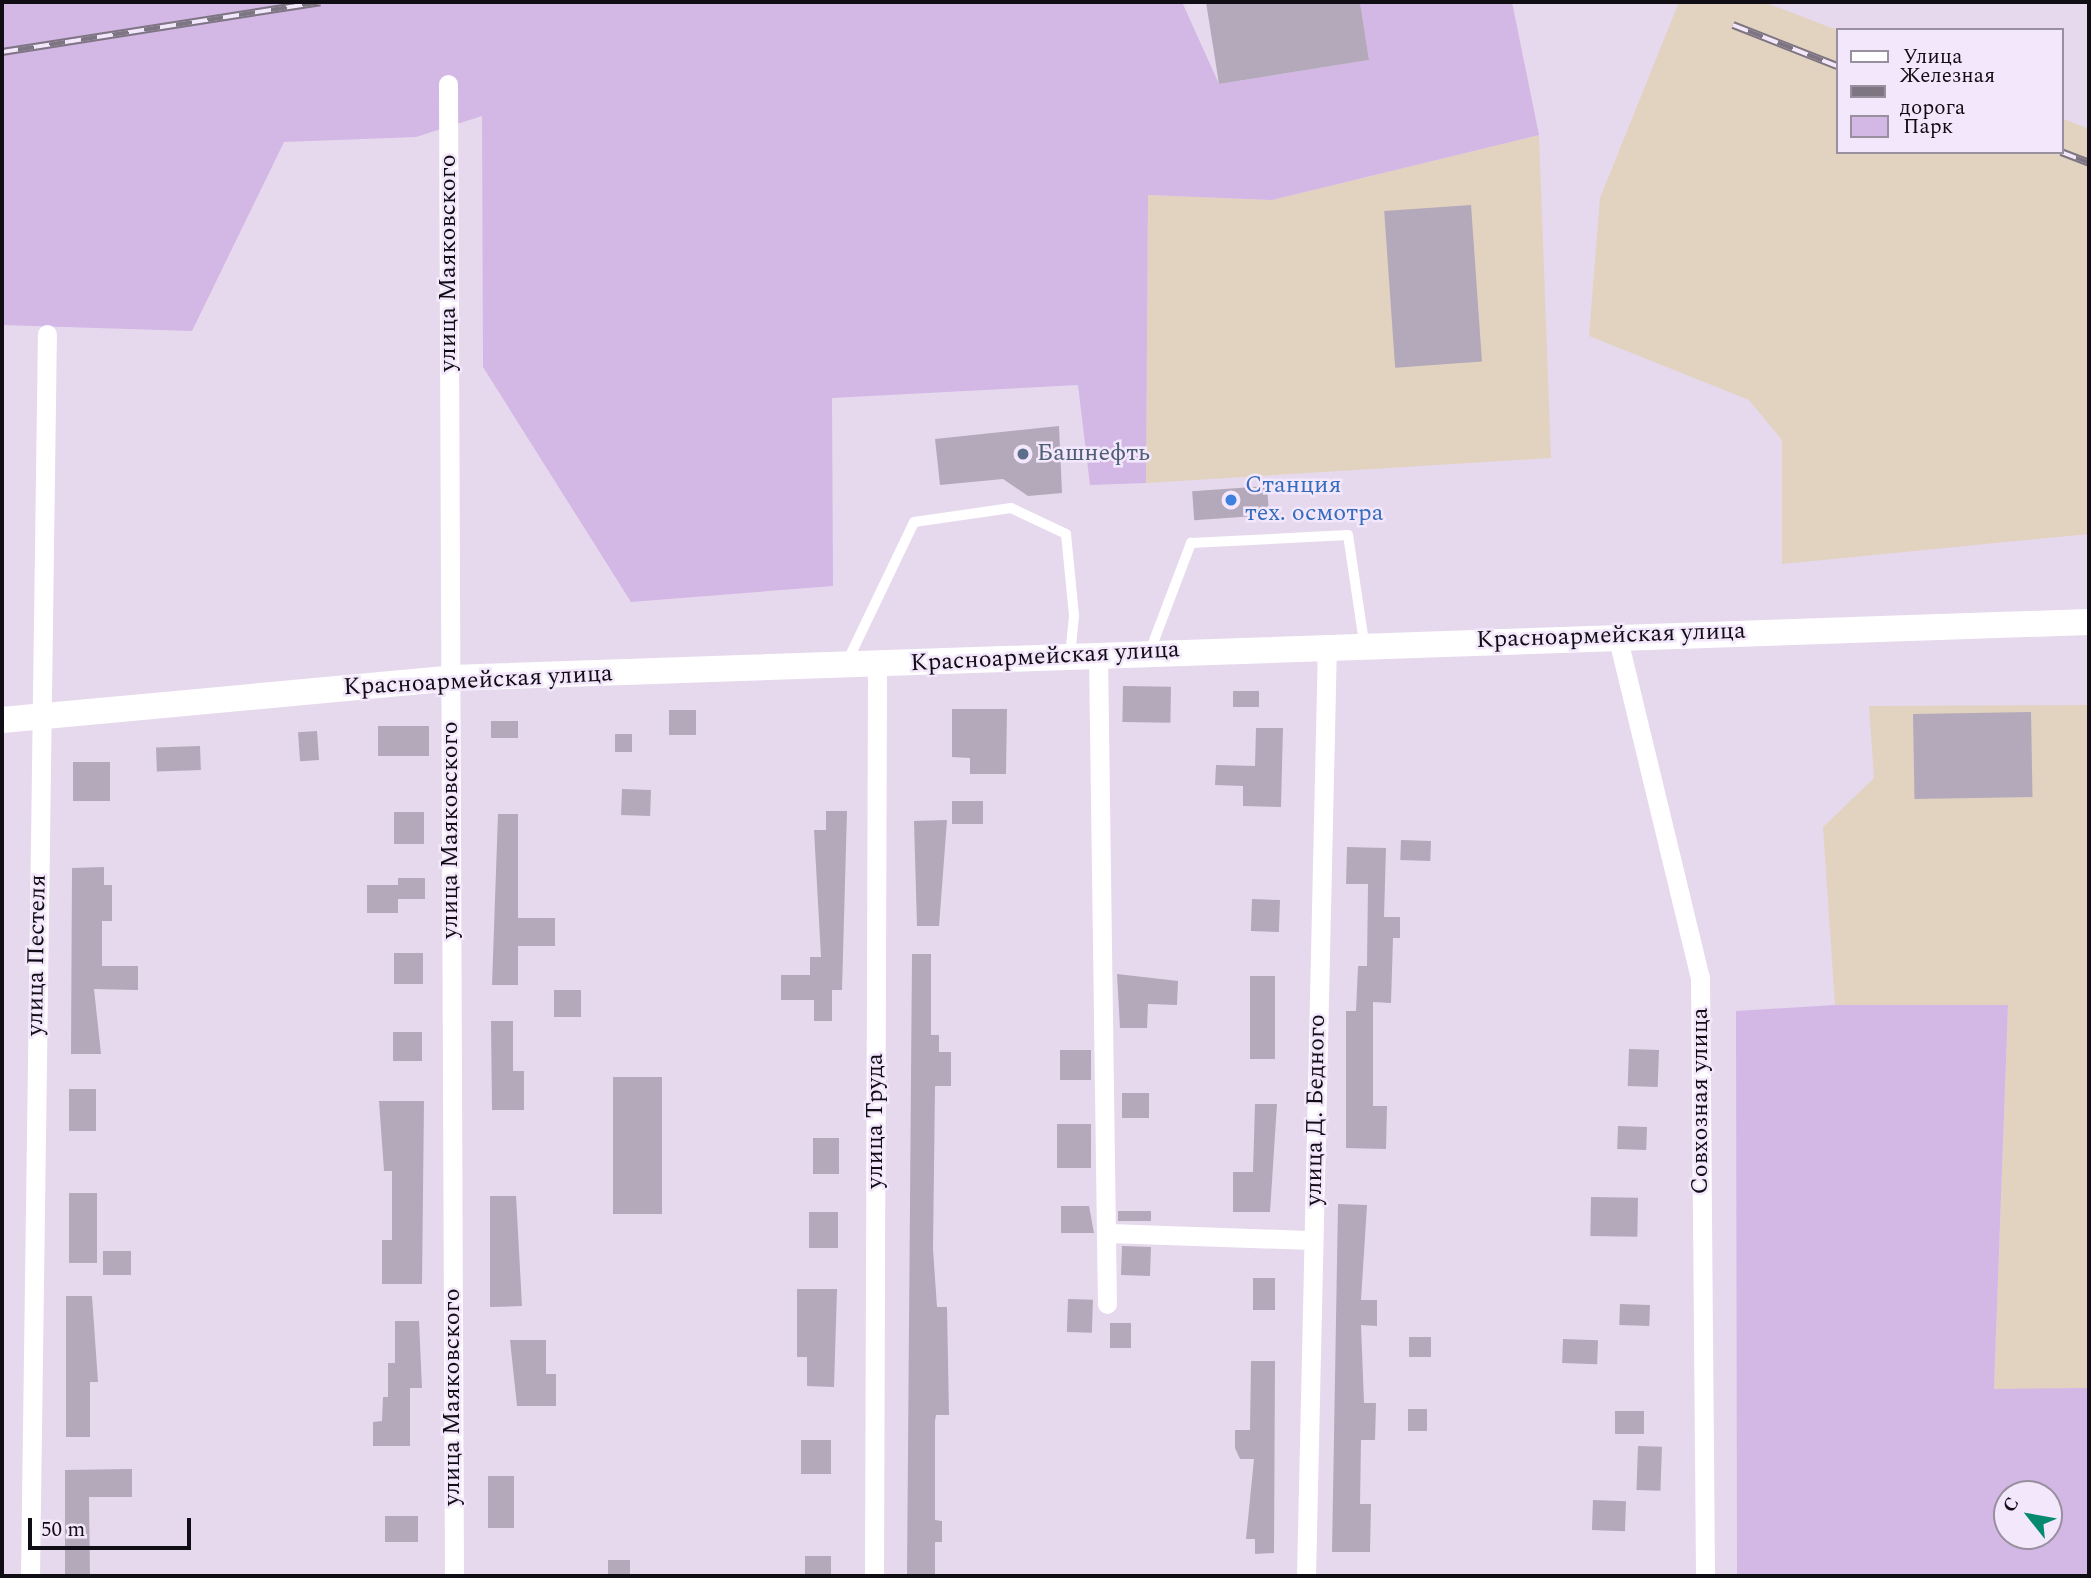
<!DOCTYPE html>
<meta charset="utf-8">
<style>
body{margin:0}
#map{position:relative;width:2091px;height:1578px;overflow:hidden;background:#e6d9ee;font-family:Spectral,serif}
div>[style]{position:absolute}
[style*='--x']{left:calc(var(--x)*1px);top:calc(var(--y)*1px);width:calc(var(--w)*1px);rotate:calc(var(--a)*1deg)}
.industrial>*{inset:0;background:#e2d2c0}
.green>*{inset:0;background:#d3b7e5}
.building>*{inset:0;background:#b4a8bb;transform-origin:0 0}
.service>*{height:10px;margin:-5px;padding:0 5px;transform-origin:5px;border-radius:5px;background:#fff}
.minor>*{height:19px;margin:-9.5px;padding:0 9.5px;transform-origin:9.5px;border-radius:9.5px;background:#fff}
.secondary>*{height:26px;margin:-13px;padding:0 13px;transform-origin:13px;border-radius:13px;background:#fff}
.rail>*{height:8px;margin-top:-4px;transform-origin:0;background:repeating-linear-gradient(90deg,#f3e7fc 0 16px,#7e7583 0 32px);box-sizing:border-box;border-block:2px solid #7e7583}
.dots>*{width:19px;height:19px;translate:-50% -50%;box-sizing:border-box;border:4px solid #f3e7fc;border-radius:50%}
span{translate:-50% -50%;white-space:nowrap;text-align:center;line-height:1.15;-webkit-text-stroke:5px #f3e7fc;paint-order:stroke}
.street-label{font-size:24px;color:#110d14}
.service-label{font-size:24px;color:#4e5e75}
.left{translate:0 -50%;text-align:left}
.shop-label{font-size:24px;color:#366cbe}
.frame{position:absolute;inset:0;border:4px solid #110d14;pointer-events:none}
.legend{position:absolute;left:1836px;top:28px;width:228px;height:126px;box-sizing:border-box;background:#f3e7fc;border:2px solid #99909f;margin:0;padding:9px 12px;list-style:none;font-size:21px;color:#110d14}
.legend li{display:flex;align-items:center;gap:14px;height:35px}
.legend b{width:35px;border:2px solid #99909f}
.north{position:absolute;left:1993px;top:1480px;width:70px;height:70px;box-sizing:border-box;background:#f3e7fc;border:2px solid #99909f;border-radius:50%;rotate:301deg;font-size:19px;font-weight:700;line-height:28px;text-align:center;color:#110d14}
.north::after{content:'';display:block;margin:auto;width:24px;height:32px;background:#058a6f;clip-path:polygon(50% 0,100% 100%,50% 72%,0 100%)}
.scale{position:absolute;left:28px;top:1518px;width:163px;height:32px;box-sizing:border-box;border:4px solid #110d14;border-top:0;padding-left:9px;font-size:21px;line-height:24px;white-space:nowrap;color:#110d14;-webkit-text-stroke:5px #f3e7fc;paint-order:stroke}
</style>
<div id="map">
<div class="industrial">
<div style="clip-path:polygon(1679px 2px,1764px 2px,1837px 30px,1837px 152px,2061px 152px,2061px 118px,2089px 129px,2089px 534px,1782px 564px,1782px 440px,1749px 400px,1589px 336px,1600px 198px)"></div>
<div style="clip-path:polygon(1539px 135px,1551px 458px,1146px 483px,1148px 195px,1272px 200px)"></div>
<div style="clip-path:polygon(2089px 705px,2089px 1388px,1994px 1390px,2008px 1005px,1835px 1005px,1823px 827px,1874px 778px,1869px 706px)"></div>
</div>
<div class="green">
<div style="clip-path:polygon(2px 2px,1182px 2px,1219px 84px,1369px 60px,1360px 2px,1512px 2px,1539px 135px,1272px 200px,1148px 195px,1146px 483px,1090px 485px,1078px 385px,832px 398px,833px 586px,631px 602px,483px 367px,482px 116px,416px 137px,284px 142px,192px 331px,2px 325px)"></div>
<div style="clip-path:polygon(evenodd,1835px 1005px,2008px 1005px,1994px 1389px,2089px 1388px,2089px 1576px,1737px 1576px,1736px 1011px,1835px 1005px,2007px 1494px,2049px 1494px,2049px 1536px,2007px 1536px,2007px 1494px)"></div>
</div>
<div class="building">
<div style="clip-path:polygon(1206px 2px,1360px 2px,1369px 60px,1219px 84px)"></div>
<div style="left:1471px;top:205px;width:157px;height:87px;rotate:86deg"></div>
<div style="clip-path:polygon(1059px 426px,1062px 493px,1028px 496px,1003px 479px,940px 485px,935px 439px)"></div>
<div style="left:1267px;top:486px;width:29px;height:75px;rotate:86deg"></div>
<div style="left:1123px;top:686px;width:48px;height:36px;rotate:1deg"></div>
<div style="left:1233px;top:691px;width:26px;height:16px"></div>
<div style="clip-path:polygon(952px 709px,1007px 709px,1006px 774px,970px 774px,970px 758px,952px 757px)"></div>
<div style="left:669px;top:710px;width:27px;height:25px"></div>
<div style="left:2031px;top:712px;width:85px;height:118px;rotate:89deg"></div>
<div style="left:491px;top:721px;width:27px;height:17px"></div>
<div style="left:378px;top:726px;width:51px;height:30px"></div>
<div style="clip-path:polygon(1256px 728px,1283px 728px,1281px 807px,1243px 806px,1243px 786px,1215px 785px,1216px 765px,1255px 766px)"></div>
<div style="left:317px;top:731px;width:29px;height:19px;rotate:86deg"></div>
<div style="left:615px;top:734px;width:17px;height:18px"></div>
<div style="left:200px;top:746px;width:24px;height:44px;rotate:88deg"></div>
<div style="left:73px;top:762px;width:37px;height:39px"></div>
<div style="left:622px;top:789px;width:29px;height:26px;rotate:2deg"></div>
<div style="left:952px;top:801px;width:31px;height:23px"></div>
<div style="clip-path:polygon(826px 811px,847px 811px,842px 990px,832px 990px,832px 1021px,814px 1021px,814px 1000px,781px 1000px,781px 975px,810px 975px,810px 957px,821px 957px,814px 830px,826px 830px)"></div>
<div style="left:394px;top:812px;width:30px;height:32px"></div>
<div style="clip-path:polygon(498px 814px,518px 814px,518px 918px,555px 918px,555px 946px,518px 946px,518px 985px,492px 985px)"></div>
<div style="clip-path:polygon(947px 820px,939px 926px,917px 926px,914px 821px)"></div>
<div style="left:1401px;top:840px;width:30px;height:20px;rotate:2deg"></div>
<div style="clip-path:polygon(1347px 847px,1386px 848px,1384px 917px,1400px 917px,1400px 938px,1393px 938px,1391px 1003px,1373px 1002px,1373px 1106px,1387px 1106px,1386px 1149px,1346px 1148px,1346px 1011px,1356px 1011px,1358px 966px,1367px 966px,1368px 884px,1346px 884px)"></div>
<div style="clip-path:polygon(104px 867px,104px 885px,112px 885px,112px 921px,102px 921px,102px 966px,138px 966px,138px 990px,94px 989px,101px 1054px,71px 1054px,72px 868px)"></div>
<div style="left:398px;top:878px;width:27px;height:21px"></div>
<div style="left:367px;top:885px;width:31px;height:28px"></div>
<div style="left:1252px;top:899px;width:28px;height:32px;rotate:2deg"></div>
<div style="left:394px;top:953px;width:29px;height:31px"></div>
<div style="clip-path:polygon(912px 954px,931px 954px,931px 1035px,939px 1035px,939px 1052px,951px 1052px,951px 1086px,935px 1086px,933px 1249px,937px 1307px,947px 1307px,949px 1415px,936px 1415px,935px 1421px,935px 1520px,942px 1521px,942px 1542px,935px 1542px,935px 1576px,907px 1576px)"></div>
<div style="clip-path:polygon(1117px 974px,1178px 981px,1177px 1005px,1148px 1004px,1147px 1028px,1120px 1028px)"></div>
<div style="left:1250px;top:976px;width:25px;height:83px"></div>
<div style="left:554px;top:990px;width:27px;height:27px"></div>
<div style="clip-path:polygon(491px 1021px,513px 1021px,513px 1071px,524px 1071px,524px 1110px,492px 1110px)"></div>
<div style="left:393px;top:1032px;width:29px;height:29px"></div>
<div style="left:1629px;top:1049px;width:30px;height:37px;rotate:2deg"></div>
<div style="left:1060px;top:1050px;width:31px;height:30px"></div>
<div style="left:613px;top:1077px;width:49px;height:137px"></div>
<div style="left:69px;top:1089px;width:27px;height:42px"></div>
<div style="left:1122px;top:1093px;width:27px;height:25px"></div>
<div style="clip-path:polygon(379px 1101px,424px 1101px,422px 1284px,382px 1284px,382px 1240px,392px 1240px,392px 1171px,384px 1171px)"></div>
<div style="clip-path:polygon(1255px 1104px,1277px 1104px,1270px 1212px,1233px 1212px,1233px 1172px,1253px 1172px)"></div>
<div style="left:1057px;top:1124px;width:34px;height:44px"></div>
<div style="left:1618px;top:1126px;width:29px;height:23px;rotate:2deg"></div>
<div style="left:813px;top:1138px;width:26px;height:36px"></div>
<div style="left:69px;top:1193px;width:28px;height:70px"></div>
<div style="clip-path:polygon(490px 1196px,516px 1196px,522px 1306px,490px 1307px)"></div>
<div style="left:1591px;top:1197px;width:47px;height:39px;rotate:1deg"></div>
<div style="clip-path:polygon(1338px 1204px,1367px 1205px,1361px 1300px,1377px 1300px,1377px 1326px,1361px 1325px,1364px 1403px,1376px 1403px,1375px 1440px,1361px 1440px,1360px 1504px,1371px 1504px,1370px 1552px,1332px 1552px)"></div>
<div style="clip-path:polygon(1061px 1206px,1089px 1206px,1094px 1233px,1061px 1233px)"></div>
<div style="left:1118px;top:1211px;width:33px;height:10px"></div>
<div style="left:809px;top:1212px;width:29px;height:36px"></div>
<div style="left:1122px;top:1246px;width:29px;height:29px;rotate:2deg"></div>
<div style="left:103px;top:1251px;width:28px;height:24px"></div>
<div style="left:1253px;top:1278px;width:22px;height:32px"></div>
<div style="clip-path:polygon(797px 1289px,837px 1289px,834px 1387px,807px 1386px,807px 1357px,797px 1357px)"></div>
<div style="clip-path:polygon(66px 1296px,92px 1296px,98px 1382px,90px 1382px,90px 1437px,66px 1437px)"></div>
<div style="left:1068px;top:1299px;width:25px;height:33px;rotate:2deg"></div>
<div style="left:1620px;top:1304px;width:30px;height:21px;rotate:2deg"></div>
<div style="clip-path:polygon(395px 1321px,419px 1321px,422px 1388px,410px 1388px,410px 1446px,373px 1446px,373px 1422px,382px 1421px,383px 1397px,388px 1397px,388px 1363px,395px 1363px)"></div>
<div style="left:1110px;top:1323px;width:21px;height:25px"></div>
<div style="left:1409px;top:1337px;width:22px;height:20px"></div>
<div style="left:1563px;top:1339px;width:35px;height:24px;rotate:2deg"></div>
<div style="clip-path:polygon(510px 1340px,546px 1340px,546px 1374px,556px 1374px,556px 1406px,517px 1406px)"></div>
<div style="clip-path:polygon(1251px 1361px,1275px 1361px,1274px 1553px,1255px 1554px,1255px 1539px,1246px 1539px,1254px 1459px,1240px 1459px,1235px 1448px,1235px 1430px,1250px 1430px)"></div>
<div style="left:1408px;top:1409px;width:19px;height:22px"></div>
<div style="left:1615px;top:1411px;width:29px;height:23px"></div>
<div style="left:801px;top:1440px;width:30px;height:34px"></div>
<div style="left:1638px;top:1446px;width:24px;height:44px;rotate:2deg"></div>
<div style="clip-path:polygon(132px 1469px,132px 1497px,89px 1497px,90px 1576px,65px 1576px,65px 1470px)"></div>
<div style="left:488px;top:1476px;width:26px;height:52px"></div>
<div style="left:1593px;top:1500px;width:33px;height:30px;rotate:2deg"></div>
<div style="left:385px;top:1516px;width:33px;height:26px"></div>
<div style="left:805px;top:1556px;width:26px;height:20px"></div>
<div style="left:608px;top:1560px;width:22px;height:16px"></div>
</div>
<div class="service">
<div style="--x:1150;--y:651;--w:116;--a:-69.2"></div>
<div style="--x:1191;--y:543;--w:157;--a:-2.9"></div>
<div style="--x:1348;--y:535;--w:108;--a:81.5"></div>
<div style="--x:847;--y:662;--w:155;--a:-64.4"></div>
<div style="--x:914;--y:522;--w:98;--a:-8.2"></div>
<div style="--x:1011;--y:508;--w:61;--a:25.3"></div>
<div style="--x:1066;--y:534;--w:82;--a:84.4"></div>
<div style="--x:1074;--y:616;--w:40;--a:95.7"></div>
</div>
<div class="minor">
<div style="--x:448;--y:84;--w:1492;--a:89.77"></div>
<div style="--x:1617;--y:635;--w:352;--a:76.4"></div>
<div style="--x:1700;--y:977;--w:599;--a:89.52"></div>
<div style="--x:1098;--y:655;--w:649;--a:89.21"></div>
<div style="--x:1109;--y:1233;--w:204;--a:2"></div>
<div style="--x:30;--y:1576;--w:1242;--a:-89.22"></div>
<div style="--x:874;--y:1576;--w:911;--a:-89.81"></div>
<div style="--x:1306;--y:1576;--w:932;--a:-88.71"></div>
</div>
<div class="secondary">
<div style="--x:2;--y:720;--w:451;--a:-5.3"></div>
<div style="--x:451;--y:678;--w:1639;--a:-1.96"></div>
</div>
<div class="rail">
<div style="--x:1733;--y:25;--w:112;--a:21.5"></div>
<div style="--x:2;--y:52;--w:322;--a:-8.9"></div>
<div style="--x:2061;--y:152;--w:30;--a:21"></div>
</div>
<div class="dots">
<div style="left:1023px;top:454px;background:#5c6f8a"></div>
<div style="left:1231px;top:500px;background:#3f7fe0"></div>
</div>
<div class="street-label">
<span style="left:449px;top:263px;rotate:-90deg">улица Маяковского</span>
<span style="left:1611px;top:636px;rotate:-2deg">Красноармейская улица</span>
<span style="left:1045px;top:657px;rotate:-3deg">Красноармейская улица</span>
<span style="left:478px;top:681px;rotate:-3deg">Красноармейская улица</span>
<span style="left:451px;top:830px;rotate:-90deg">улица Маяковского</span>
<span style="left:37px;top:955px;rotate:-89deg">улица Пестеля</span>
<span style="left:1701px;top:1101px;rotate:-90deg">Совхозная улица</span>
<span style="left:1316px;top:1110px;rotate:-89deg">улица Д. Бедного</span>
<span style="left:876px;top:1121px;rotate:-90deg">улица Труда</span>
<span style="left:453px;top:1397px;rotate:-90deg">улица Маяковского</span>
</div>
<div class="service-label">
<span class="left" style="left:1037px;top:454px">Башнефть</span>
</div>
<div class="shop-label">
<span class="left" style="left:1245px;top:500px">Станция<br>тех. осмотра</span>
</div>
<div class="frame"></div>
<ul class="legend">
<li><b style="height:9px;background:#fff"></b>Улица</li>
<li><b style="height:9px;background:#7e7583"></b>Железная дорога</li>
<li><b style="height:19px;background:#d3b7e5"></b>Парк</li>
</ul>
<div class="north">С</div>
<div class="scale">50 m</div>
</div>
